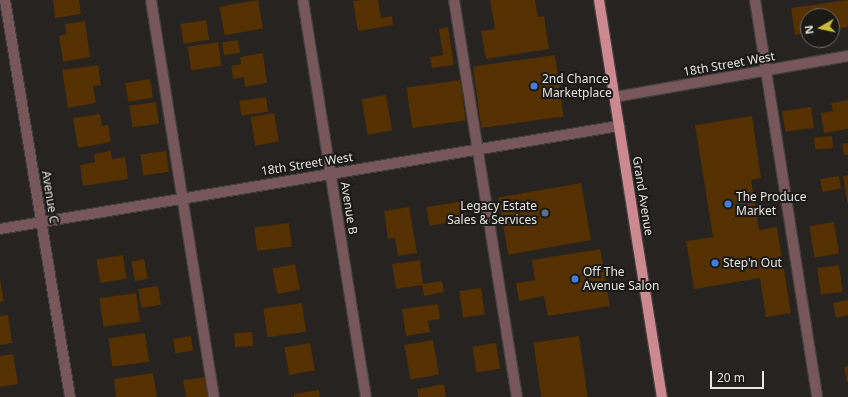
<!DOCTYPE html>
<style>
body{margin:0}
#map{position:relative;width:848px;height:397px;overflow:hidden;background:#262321;font-family:"Noto Sans",sans-serif}
div>[style]{position:absolute}
[style*='--x']{left:calc(var(--x)*1px);top:calc(var(--y)*1px);width:calc(var(--w)*1px);rotate:calc(var(--a)*1deg)}
.building>*{inset:0;background:#553000;transform-origin:0 0}
.roads{filter:drop-shadow(1px 0 #413e3c) drop-shadow(-1px 0 #413e3c) drop-shadow(0 1px #413e3c) drop-shadow(0 -1px #413e3c)}
.service>*{height:10px;margin:-5px;padding:0 5px;transform-origin:5px;border-radius:5px;background:#78575a}
.minor>*{height:10px;margin:-5px;padding:0 5px;transform-origin:5px;border-radius:5px;background:#78575a}
.primary>*{height:10px;margin:-5px;padding:0 5px;transform-origin:5px;border-radius:5px;background:#cc8990}
.dots>*{width:11px;height:11px;translate:-50% -50%;box-sizing:border-box;border:2px solid #1c1a17;border-radius:50%}
span{translate:-50% -50%;white-space:nowrap;text-align:center;line-height:1.15;-webkit-text-stroke:4px #1c1a17;paint-order:stroke}
.street-label{font-size:12px;color:#e6e4e2}
.poi-label{font-size:12px;color:#e6e4e2}
.left{translate:0 -50%;text-align:left}
.right{translate:-100% -50%;text-align:right}
.north{position:absolute;left:800px;top:8px;width:40px;height:40px;box-sizing:border-box;background:#1c1a17;border:1px solid #6d6b68;border-radius:50%;rotate:261deg;font-size:11px;font-weight:700;line-height:16px;text-align:center;color:#e6e4e2}
.north::after{content:'';display:block;margin:auto;width:14px;height:18px;background:#caba3a;clip-path:polygon(50% 0,100% 100%,50% 72%,0 100%)}
.scale{position:absolute;left:710px;top:371px;width:54px;height:18px;box-sizing:border-box;border:2px solid #e6e4e2;border-top:0;padding-left:5px;font-size:12px;line-height:14px;white-space:nowrap;color:#e6e4e2;-webkit-text-stroke:3px #1c1a17;paint-order:stroke}
</style>
<div id="map">
<div class="building">
<div style="clip-path:polygon(53px 0,79px 0,81px 14px,55px 18px)"></div>
<div style="left:258px;top:0;width:29px;height:39px;rotate:80deg"></div>
<div style="clip-path:polygon(359px 0,378px 0,381px 18px,392px 16px,393px 25px,358px 31px,353px 1px)"></div>
<div style="clip-path:polygon(490px 0,535px 0,538px 17px,544px 16px,549px 49px,486px 59px,481px 31px,495px 29px)"></div>
<div style="clip-path:polygon(848px 0,848px 27px,832px 30px,832px 16px,808px 16px,808px 33px,795px 35px,791px 8px)"></div>
<div style="left:206px;top:20px;width:20px;height:26px;rotate:81deg"></div>
<div style="clip-path:polygon(85px 21px,90px 57px,63px 62px,59px 36px,66px 34px,65px 24px)"></div>
<div style="clip-path:polygon(448px 27px,454px 65px,432px 68px,430px 57px,443px 55px,439px 29px)"></div>
<div style="left:238px;top:40px;width:13px;height:16px;rotate:81deg"></div>
<div style="left:218px;top:42px;width:24px;height:31px;rotate:81deg"></div>
<div style="clip-path:polygon(263px 53px,267px 83px,245px 87px,244px 77px,233px 79px,231px 66px,241px 64px,240px 57px)"></div>
<div style="left:555px;top:55px;width:62px;height:83px;rotate:82deg"></div>
<div style="clip-path:polygon(98px 65px,101px 85px,93px 86px,96px 103px,68px 108px,62px 70px)"></div>
<div style="left:150px;top:79px;width:19px;height:25px;rotate:81deg"></div>
<div style="left:460px;top:80px;width:41px;height:54px;rotate:82deg"></div>
<div style="left:386px;top:95px;width:36px;height:25px;rotate:80deg"></div>
<div style="left:266px;top:97px;width:15px;height:27px;rotate:82deg"></div>
<div style="clip-path:polygon(848px 100px,848px 129px,824px 133px,821px 113px,833px 111px,831px 103px)"></div>
<div style="left:156px;top:102px;width:22px;height:27px;rotate:82deg"></div>
<div style="left:811px;top:107px;width:21px;height:29px;rotate:82deg"></div>
<div style="left:274px;top:113px;width:29px;height:24px;rotate:80deg"></div>
<div style="clip-path:polygon(100px 114px,102px 126px,108px 125px,111px 142px,78px 148px,73px 118px)"></div>
<div style="clip-path:polygon(752px 116px,761px 178px,751px 180px,759px 230px,777px 227px,791px 313px,766px 317px,760px 278px,694px 289px,686px 241px,713px 237px,695px 125px)"></div>
<div style="left:832px;top:136px;width:12px;height:18px;rotate:85deg"></div>
<div style="clip-path:polygon(848px 143px,848px 155px,844px 155px,842px 144px)"></div>
<div style="clip-path:polygon(111px 151px,112px 159px,125px 157px,128px 179px,83px 186px,80px 165px,95px 162px,94px 154px)"></div>
<div style="left:166px;top:151px;width:21px;height:26px;rotate:82deg"></div>
<div style="clip-path:polygon(848px 175px,848px 202px,847px 202px,843px 176px)"></div>
<div style="left:839px;top:176px;width:13px;height:19px;rotate:81deg"></div>
<div style="left:581px;top:183px;width:58px;height:84px;rotate:80deg"></div>
<div style="left:464px;top:201px;width:19px;height:38px;rotate:81deg"></div>
<div style="clip-path:polygon(409px 207px,417px 253px,398px 256px,395px 238px,388px 239px,384px 211px)"></div>
<div style="left:834px;top:222px;width:32px;height:25px;rotate:81deg"></div>
<div style="left:289px;top:223px;width:24px;height:35px;rotate:83deg"></div>
<div style="clip-path:polygon(600px 249px,610px 306px,548px 316px,544px 296px,519px 301px,516px 283px,535px 280px,532px 260px)"></div>
<div style="left:123px;top:255px;width:24px;height:27px;rotate:81deg"></div>
<div style="left:144px;top:259px;width:20px;height:13px;rotate:79deg"></div>
<div style="clip-path:polygon(420px 260px,423px 284px,442px 281px,444px 292px,424px 296px,422px 285px,396px 289px,392px 264px)"></div>
<div style="left:295px;top:264px;width:26px;height:23px;rotate:79deg"></div>
<div style="left:839px;top:265px;width:27px;height:22px;rotate:82deg"></div>
<div style="clip-path:polygon(0 279px,4px 301px,0 302px)"></div>
<div style="left:158px;top:286px;width:19px;height:20px;rotate:81deg"></div>
<div style="left:481px;top:288px;width:27px;height:22px;rotate:82deg"></div>
<div style="left:136px;top:293px;width:29px;height:37px;rotate:82deg"></div>
<div style="clip-path:polygon(848px 300px,848px 315px,836px 318px,833px 303px)"></div>
<div style="left:302px;top:303px;width:29px;height:39px;rotate:82deg"></div>
<div style="clip-path:polygon(438px 304px,440px 319px,428px 321px,430px 332px,406px 336px,402px 309px)"></div>
<div style="clip-path:polygon(8px 315px,12px 343px,0 345px,0 316px)"></div>
<div style="left:252px;top:332px;width:14px;height:18px;rotate:86deg"></div>
<div style="left:145px;top:333px;width:29px;height:37px;rotate:82deg"></div>
<div style="left:191px;top:336px;width:15px;height:18px;rotate:82deg"></div>
<div style="left:579px;top:336px;width:62px;height:46px;rotate:82deg"></div>
<div style="left:433px;top:340px;width:35px;height:29px;rotate:80deg"></div>
<div style="left:310px;top:343px;width:28px;height:26px;rotate:80deg"></div>
<div style="left:496px;top:343px;width:26px;height:24px;rotate:81deg"></div>
<div style="clip-path:polygon(13px 354px,18px 384px,0 387px,0 356px)"></div>
<div style="clip-path:polygon(848px 366px,848px 382px,847px 382px,844px 367px)"></div>
<div style="clip-path:polygon(153px 373px,157px 397px,116px 397px,114px 379px)"></div>
<div style="clip-path:polygon(205px 377px,209px 397px,186px 397px,183px 380px)"></div>
<div style="clip-path:polygon(444px 384px,446px 397px,418px 397px,417px 389px)"></div>
<div style="clip-path:polygon(319px 390px,320px 397px,294px 397px,294px 394px)"></div>
</div>
<div class="roads">
<div class="service">
<div style="--x:151;--y:0;--w:402;--a:81"></div>
<div style="--x:454;--y:0;--w:402;--a:81"></div>
<div style="--x:755;--y:0;--w:402;--a:81.1"></div>
</div>
<div class="minor">
<div style="--x:5;--y:0;--w:402;--a:80.7"></div>
<div style="--x:303;--y:0;--w:402;--a:81"></div>
<div style="--x:615;--y:97;--w:237;--a:-10"></div>
<div style="--x:0;--y:229;--w:628;--a:-9.45"></div>
</div>
<div class="primary">
<div style="--x:599;--y:0;--w:402;--a:81"></div>
</div>
</div>
<div class="dots">
<div style="left:534px;top:86px;background:#3f7fe0"></div>
<div style="left:728px;top:204px;background:#3f7fe0"></div>
<div style="left:545px;top:213px;background:#5c6f8a"></div>
<div style="left:715px;top:263px;background:#3f7fe0"></div>
<div style="left:575px;top:279px;background:#3f7fe0"></div>
</div>
<div class="street-label">
<span style="left:729px;top:64px;rotate:-10deg">18th Street West</span>
<span style="left:307px;top:164px;rotate:-9deg">18th Street West</span>
<span style="left:643px;top:196px;rotate:81deg">Grand Avenue</span>
<span style="left:50px;top:197px;rotate:81deg">Avenue C</span>
<span style="left:349px;top:208px;rotate:81deg">Avenue B</span>
</div>
<div class="poi-label">
<span class="left" style="left:542px;top:86px">2nd Chance<br>Marketplace</span>
<span class="left" style="left:736px;top:204px">The Produce<br>Market</span>
<span class="right" style="left:537px;top:213px">Legacy Estate<br>Sales &amp; Services</span>
<span class="left" style="left:723px;top:263px">Step'n Out</span>
<span class="left" style="left:583px;top:279px">Off The<br>Avenue Salon</span>
</div>
<div class="north">N</div>
<div class="scale">20 m</div>
</div>
